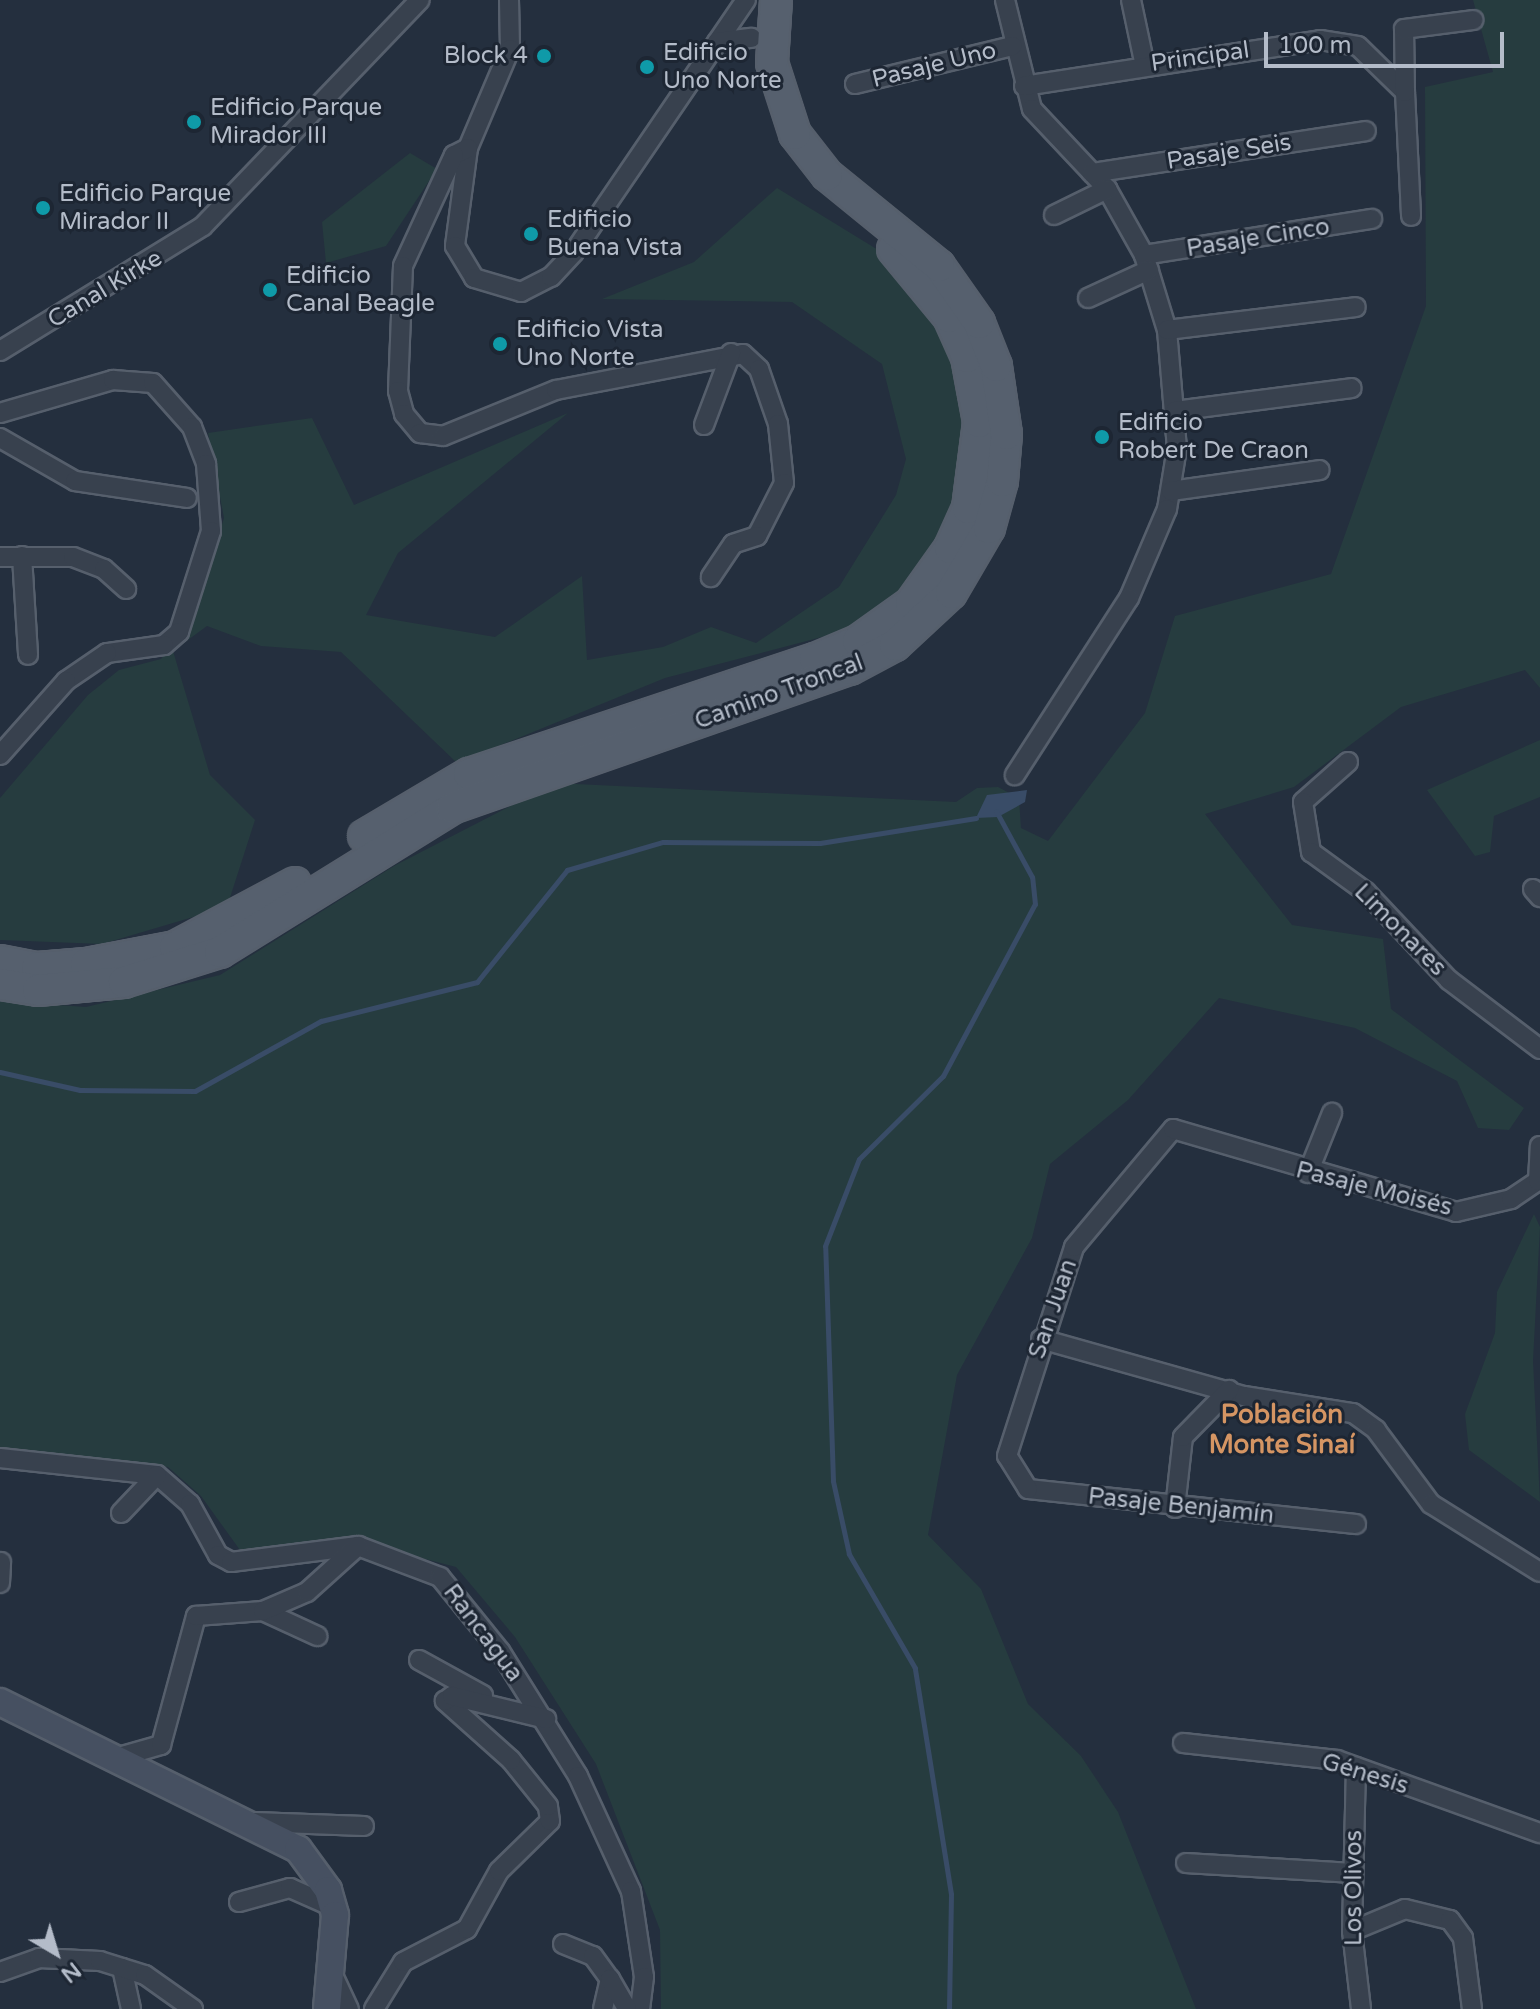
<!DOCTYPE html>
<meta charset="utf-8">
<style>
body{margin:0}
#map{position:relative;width:1540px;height:2009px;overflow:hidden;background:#242f3e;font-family:"Varela Round",sans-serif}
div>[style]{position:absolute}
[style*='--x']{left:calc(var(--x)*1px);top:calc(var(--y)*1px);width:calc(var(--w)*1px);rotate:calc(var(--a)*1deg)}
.green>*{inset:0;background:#263c3f}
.water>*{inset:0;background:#394c67}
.stream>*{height:5px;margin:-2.5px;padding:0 2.5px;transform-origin:2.5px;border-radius:2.5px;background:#394c67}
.roads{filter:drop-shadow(2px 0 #565f6c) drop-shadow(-2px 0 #565f6c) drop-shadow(0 2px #565f6c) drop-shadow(0 -2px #565f6c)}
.street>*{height:18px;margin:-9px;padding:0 9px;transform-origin:9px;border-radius:9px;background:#38414e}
.secondary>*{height:26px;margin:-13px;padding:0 13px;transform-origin:13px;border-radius:13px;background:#465061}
.primary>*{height:30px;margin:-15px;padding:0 15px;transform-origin:15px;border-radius:15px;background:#56606e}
.dots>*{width:22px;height:22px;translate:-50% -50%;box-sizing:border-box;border:4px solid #1d2633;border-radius:50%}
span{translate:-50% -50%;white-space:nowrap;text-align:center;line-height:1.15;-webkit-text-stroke:6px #1d2633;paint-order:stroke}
.poi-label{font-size:24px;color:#b4bcc9}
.left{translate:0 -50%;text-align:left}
.right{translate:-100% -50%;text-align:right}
.street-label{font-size:24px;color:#b4bcc9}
.neighbourhood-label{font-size:26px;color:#d59563;font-weight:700}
.north{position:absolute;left:16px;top:1913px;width:80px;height:80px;-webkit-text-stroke:6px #1d2633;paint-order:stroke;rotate:142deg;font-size:22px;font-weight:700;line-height:32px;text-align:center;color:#b4bcc9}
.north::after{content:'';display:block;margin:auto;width:28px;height:36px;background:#b4bcc9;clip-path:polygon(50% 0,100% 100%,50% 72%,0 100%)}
.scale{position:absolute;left:1264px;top:32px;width:240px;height:36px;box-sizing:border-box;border:4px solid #b4bcc9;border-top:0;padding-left:10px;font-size:24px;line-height:28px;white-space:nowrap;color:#b4bcc9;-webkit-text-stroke:6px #1d2633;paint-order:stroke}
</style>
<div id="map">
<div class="green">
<div style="clip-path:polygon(1473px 0,1540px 0,1540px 688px,1525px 670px,1401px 707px,1294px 787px,1205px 814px,1292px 925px,1383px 939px,1391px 1009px,1524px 1108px,1509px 1130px,1478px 1128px,1457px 1081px,1355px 1028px,1219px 998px,1128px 1100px,1050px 1164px,1032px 1238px,957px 1375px,928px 1535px,981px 1589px,1028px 1704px,1081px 1756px,1118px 1812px,1196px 2009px,661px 2009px,660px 1930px,596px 1764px,515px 1637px,456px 1567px,363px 1543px,245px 1557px,201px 1496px,168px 1467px,0 1448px,0 1001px,86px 1007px,220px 975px,394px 866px,555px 783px,956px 802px,977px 788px,998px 787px,1019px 798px,1021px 828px,1048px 841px,1145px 713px,1175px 616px,1331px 574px,1426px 306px,1425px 87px,1493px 72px)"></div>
<div style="clip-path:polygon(410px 153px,437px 169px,386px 246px,326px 263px,322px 222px)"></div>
<div style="clip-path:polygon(777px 188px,888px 256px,954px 354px,966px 404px,962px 482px,935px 552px,903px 593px,841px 632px,665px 678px,457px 763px,341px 652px,261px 646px,207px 626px,173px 651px,210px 775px,255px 820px,227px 907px,102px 944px,0 940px,0 798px,88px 695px,119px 670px,161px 659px,194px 617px,224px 518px,208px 433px,312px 418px,354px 505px,568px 413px,398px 553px,366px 615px,495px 637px,582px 576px,587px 660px,663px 647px,711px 627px,756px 643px,839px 587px,896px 495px,906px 459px,882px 364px,792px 302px,602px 299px,694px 262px)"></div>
<div style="clip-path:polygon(1540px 740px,1540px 797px,1494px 816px,1490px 852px,1475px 856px,1427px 790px)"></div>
<div style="clip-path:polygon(1534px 1214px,1540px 1227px,1533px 1361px,1540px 1502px,1469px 1450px,1465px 1414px,1495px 1333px,1497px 1292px)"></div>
</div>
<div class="water">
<div style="clip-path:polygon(1027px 790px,1025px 802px,998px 817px,976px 818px,987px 795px)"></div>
</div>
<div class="stream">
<div style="--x:0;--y:1072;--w:82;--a:12.7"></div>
<div style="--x:80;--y:1090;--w:115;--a:0.5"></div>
<div style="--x:195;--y:1091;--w:144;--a:-29.1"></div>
<div style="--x:321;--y:1021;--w:161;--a:-14"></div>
<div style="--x:477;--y:982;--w:144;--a:-51.2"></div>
<div style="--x:567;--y:870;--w:100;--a:-16.3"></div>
<div style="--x:663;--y:842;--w:157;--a:0.4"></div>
<div style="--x:820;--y:843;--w:158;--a:-9.1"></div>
<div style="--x:949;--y:2009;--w:115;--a:-89"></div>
<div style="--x:951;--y:1894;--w:229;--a:-99.1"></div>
<div style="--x:915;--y:1668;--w:132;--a:-120.1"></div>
<div style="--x:849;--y:1554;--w:75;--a:-102.4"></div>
<div style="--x:833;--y:1481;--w:235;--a:-91.9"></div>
<div style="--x:825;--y:1246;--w:93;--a:-68.7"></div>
<div style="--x:859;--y:1159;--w:118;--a:-44.7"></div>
<div style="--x:943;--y:1076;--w:195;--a:-61.9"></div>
<div style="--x:1035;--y:904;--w:27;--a:-96"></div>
<div style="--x:1032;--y:877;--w:75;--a:-118.6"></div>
</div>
<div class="roads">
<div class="street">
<div style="--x:509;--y:0;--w:49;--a:88.8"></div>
<div style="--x:510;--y:49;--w:108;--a:113"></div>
<div style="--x:468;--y:148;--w:99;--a:97.6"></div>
<div style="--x:455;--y:246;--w:37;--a:59"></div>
<div style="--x:474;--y:278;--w:49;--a:16.6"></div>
<div style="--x:521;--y:292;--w:34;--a:-27"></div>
<div style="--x:551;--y:277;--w:34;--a:-47"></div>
<div style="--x:574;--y:252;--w:305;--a:-55.7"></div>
<div style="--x:1005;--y:0;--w:112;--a:76.1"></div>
<div style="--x:1032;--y:109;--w:110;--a:46.8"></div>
<div style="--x:1107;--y:189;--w:76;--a:60.7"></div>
<div style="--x:1144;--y:255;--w:78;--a:73"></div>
<div style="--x:1167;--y:330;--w:118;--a:85.2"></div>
<div style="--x:1177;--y:448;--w:62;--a:99.3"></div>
<div style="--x:1167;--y:509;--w:97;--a:113.1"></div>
<div style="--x:1129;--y:598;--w:211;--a:122.8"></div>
<div style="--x:1131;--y:0;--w:67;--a:78"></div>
<div style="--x:717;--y:42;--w:35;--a:-7"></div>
<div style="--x:855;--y:84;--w:162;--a:-13.6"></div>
<div style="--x:1024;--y:86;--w:300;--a:-8.8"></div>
<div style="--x:1320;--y:40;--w:38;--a:9"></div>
<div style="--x:1358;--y:46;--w:66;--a:44.4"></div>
<div style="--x:1405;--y:92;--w:124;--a:87.2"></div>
<div style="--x:1405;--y:92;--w:63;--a:-90.9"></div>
<div style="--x:1404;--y:29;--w:70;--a:-7.4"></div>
<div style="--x:468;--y:148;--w:16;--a:153"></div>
<div style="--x:454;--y:155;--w:122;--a:114.7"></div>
<div style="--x:403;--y:266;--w:125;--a:92.3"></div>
<div style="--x:398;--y:391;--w:24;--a:75"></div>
<div style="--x:404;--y:414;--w:25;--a:50"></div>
<div style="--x:420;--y:433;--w:23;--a:7"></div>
<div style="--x:443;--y:436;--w:122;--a:-22.2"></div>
<div style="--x:556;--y:390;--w:190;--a:-10.9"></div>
<div style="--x:743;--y:354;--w:22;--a:43"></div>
<div style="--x:759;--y:369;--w:58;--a:70.9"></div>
<div style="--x:778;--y:424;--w:59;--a:84.2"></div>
<div style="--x:784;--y:483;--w:59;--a:117"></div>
<div style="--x:757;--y:536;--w:25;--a:162"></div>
<div style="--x:733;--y:544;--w:40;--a:124"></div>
<div style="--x:1092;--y:173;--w:277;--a:-8.7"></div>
<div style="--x:1054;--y:215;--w:59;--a:-26.1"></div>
<div style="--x:1144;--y:255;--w:231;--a:-9"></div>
<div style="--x:1088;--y:298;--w:67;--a:-24.7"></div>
<div style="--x:1167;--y:330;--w:190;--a:-6.9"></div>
<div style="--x:0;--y:351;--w:238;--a:-31.6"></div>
<div style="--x:203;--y:226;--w:313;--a:-46.2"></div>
<div style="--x:1175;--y:411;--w:178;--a:-7.4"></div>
<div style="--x:0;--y:413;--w:118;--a:-16.3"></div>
<div style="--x:113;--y:380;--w:40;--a:4.3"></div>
<div style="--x:153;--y:383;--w:59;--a:48.4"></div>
<div style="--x:192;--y:427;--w:40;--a:69"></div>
<div style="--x:206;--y:464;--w:67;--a:85.7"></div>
<div style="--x:211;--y:531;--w:106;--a:107.6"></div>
<div style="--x:179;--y:632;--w:20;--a:139"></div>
<div style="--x:164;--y:645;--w:58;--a:172"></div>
<div style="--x:107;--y:653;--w:50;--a:145.7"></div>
<div style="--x:66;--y:681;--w:99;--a:131.7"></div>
<div style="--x:704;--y:425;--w:77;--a:-69.4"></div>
<div style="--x:0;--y:438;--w:86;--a:29.8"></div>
<div style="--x:75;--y:481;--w:113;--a:8.6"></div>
<div style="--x:1171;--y:491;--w:150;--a:-8"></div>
<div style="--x:22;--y:556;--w:99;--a:86.5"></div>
<div style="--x:0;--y:557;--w:73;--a:0"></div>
<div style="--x:73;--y:557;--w:33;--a:21"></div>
<div style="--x:104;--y:569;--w:30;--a:42"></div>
<div style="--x:1348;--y:762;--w:60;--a:138.4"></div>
<div style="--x:1303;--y:802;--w:51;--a:80.9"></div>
<div style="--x:1311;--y:852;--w:68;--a:36"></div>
<div style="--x:1366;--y:892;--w:121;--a:46.7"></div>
<div style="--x:1449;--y:980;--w:114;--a:37.2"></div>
<div style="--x:1533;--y:889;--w:11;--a:49"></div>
<div style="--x:1308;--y:1173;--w:65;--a:-68.2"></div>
<div style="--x:1041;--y:1339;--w:211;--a:15.7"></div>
<div style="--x:1244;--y:1396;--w:110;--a:8.9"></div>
<div style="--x:1353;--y:1413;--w:29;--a:36"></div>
<div style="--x:1376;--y:1430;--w:92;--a:53.4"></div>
<div style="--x:1431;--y:1504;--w:128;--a:32"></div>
<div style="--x:0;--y:1458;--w:158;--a:6.2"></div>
<div style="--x:157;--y:1475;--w:44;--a:41.3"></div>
<div style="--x:190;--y:1504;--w:58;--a:61.2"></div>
<div style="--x:218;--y:1555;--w:15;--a:28"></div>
<div style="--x:231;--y:1562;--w:128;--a:-7.2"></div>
<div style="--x:358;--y:1546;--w:88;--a:20.7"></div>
<div style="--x:440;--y:1577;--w:95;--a:51"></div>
<div style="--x:500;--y:1651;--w:147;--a:58"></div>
<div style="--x:578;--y:1776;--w:127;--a:65.3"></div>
<div style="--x:631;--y:1891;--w:87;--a:81.4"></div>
<div style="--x:644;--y:1977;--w:32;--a:97"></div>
<div style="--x:1175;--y:1508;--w:71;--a:-83.6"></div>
<div style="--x:1183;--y:1437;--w:66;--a:-45.6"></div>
<div style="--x:121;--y:1513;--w:52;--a:-46.5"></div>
<div style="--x:1356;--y:1524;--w:330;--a:-173.9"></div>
<div style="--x:1028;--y:1489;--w:39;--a:-122"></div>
<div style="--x:1007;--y:1456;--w:219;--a:-72.2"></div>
<div style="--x:1074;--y:1247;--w:154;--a:-50"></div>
<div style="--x:1173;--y:1129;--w:295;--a:16.3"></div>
<div style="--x:1456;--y:1212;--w:57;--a:-13.3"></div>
<div style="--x:1511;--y:1199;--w:32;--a:-34"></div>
<div style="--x:1538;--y:1181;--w:35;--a:-87"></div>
<div style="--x:0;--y:1583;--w:21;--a:-87"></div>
<div style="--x:263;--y:1611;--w:60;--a:24.8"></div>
<div style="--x:419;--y:1660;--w:73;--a:28.7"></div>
<div style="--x:1183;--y:1743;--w:155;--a:6.3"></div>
<div style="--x:1337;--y:1760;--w:216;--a:19.8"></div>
<div style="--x:119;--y:1757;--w:44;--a:-15.9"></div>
<div style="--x:161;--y:1745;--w:134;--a:-74.8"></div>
<div style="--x:196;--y:1616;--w:67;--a:-4.3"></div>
<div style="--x:263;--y:1611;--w:48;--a:-23.4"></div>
<div style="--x:307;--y:1592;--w:69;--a:-42"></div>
<div style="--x:1356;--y:1767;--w:164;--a:91.4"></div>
<div style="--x:1352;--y:1931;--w:79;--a:83.4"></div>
<div style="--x:254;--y:1822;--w:110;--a:2.1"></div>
<div style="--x:1186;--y:1863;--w:167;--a:3.4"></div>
<div style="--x:239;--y:1902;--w:53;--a:-15.4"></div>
<div style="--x:290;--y:1888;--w:47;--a:23.8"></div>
<div style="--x:1352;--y:1931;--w:57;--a:-22.5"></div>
<div style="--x:1405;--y:1909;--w:46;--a:13.7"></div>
<div style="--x:1450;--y:1920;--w:22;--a:54"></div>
<div style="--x:1463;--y:1938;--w:72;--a:82.8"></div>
<div style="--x:563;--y:1944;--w:32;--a:22"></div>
<div style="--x:593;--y:1956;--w:29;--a:54"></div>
<div style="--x:122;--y:1968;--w:42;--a:77.6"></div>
<div style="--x:0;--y:1972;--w:41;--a:-19.7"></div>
<div style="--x:39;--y:1958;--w:61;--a:2.8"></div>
<div style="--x:100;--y:1961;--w:47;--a:17.3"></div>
<div style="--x:145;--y:1975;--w:59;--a:35.3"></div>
<div style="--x:332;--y:1973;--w:40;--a:65"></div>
<div style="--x:374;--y:2009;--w:55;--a:-58.3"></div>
<div style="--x:403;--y:1962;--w:72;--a:-27.3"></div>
<div style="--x:467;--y:1929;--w:66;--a:-61.1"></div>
<div style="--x:499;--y:1871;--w:71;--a:-44.4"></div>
<div style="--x:550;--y:1821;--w:15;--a:-98"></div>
<div style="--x:548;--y:1806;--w:59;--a:-128.8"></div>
<div style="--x:511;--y:1760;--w:89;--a:-138.2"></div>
<div style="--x:445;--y:1701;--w:9;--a:-36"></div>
<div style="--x:452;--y:1696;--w:97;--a:13.7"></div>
<div style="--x:603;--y:2009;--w:31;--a:-77"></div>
<div style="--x:610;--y:1979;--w:34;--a:60"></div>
</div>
<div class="secondary">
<div style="--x:0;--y:1702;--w:332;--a:26.3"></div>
<div style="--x:298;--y:1849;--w:51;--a:53.8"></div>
<div style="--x:328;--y:1890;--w:26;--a:74"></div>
<div style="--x:335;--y:1915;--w:94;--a:94.9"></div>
</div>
<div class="primary">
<div style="--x:364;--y:836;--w:122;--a:-30.6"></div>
<div style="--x:469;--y:774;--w:365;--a:-18.4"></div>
<div style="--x:815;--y:659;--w:47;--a:-22.7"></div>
<div style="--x:858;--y:641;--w:65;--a:-35.6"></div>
<div style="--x:911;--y:603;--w:67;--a:-54.7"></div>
<div style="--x:950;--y:548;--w:44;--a:-65.8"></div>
<div style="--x:968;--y:508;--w:87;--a:-82.7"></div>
<div style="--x:979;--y:422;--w:66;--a:-100.5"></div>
<div style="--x:967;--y:357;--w:44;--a:-114.2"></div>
<div style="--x:949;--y:317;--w:88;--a:-129.5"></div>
<div style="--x:0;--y:961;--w:38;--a:11"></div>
<div style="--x:37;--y:968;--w:49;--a:-4.7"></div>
<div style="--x:86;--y:964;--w:91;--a:-10.8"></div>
<div style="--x:175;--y:947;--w:136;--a:-28.1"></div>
<div style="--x:0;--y:984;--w:38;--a:9"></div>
<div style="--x:38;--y:990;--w:86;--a:-5.3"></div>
<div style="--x:124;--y:982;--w:101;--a:-17.4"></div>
<div style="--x:220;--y:952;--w:273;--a:-31.8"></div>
<div style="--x:452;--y:808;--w:422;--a:-19.3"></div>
<div style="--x:850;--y:669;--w:51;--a:-28.1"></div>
<div style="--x:895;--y:645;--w:76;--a:-42.9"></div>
<div style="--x:951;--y:593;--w:75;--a:-59.7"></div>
<div style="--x:989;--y:528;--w:49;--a:-74.5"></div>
<div style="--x:1002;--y:481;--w:47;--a:-85.1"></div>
<div style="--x:1006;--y:434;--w:69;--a:-98.4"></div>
<div style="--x:996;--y:366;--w:46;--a:-111.6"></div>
<div style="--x:979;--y:323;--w:70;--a:-125.1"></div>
<div style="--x:939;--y:266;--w:144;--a:-140.9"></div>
<div style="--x:827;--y:175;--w:52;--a:-128"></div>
<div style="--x:795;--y:134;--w:75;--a:-107.9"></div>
<div style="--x:772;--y:63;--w:63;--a:-86.4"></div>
</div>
</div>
<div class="dots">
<div style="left:544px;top:56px;background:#0f9aa8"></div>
<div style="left:647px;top:67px;background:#0f9aa8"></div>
<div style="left:194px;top:122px;background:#0f9aa8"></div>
<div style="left:43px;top:208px;background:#0f9aa8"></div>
<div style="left:531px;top:234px;background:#0f9aa8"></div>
<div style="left:270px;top:290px;background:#0f9aa8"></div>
<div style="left:500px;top:344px;background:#0f9aa8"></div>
<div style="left:1102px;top:437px;background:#0f9aa8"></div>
</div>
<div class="poi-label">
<span class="left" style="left:663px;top:67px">Edificio<br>Uno Norte</span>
<span class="right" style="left:528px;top:56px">Block 4</span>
<span class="left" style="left:210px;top:122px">Edificio Parque<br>Mirador III</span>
<span class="left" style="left:59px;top:208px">Edificio Parque<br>Mirador II</span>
<span class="left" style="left:547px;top:234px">Edificio<br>Buena Vista</span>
<span class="left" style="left:286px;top:290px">Edificio<br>Canal Beagle</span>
<span class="left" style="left:516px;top:344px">Edificio Vista<br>Uno Norte</span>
<span class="left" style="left:1118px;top:437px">Edificio<br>Robert De Craon</span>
</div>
<div class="street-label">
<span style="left:1200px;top:57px;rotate:-8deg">Principal</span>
<span style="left:934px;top:65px;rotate:-14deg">Pasaje Uno</span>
<span style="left:1229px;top:152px;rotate:-9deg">Pasaje Seis</span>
<span style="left:1258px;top:238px;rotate:-9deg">Pasaje Cinco</span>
<span style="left:105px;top:289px;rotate:-31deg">Canal Kirke</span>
<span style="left:779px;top:692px;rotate:-20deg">Camino Troncal</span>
<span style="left:1400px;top:930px;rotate:45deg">Limonares</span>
<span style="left:1374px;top:1189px;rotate:14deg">Pasaje Moisés</span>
<span style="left:1053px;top:1309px;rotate:-71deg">San Juan</span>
<span style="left:1181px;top:1506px;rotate:6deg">Pasaje Benjamín</span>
<span style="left:483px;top:1633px;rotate:53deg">Rancagua</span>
<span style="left:1365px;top:1774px;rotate:17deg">Génesis</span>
<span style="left:1354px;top:1888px;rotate:-90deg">Los Olivos</span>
</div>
<div class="neighbourhood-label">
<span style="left:1282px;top:1430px">Población<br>Monte Sinaí</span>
</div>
<div class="north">N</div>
<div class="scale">100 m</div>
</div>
